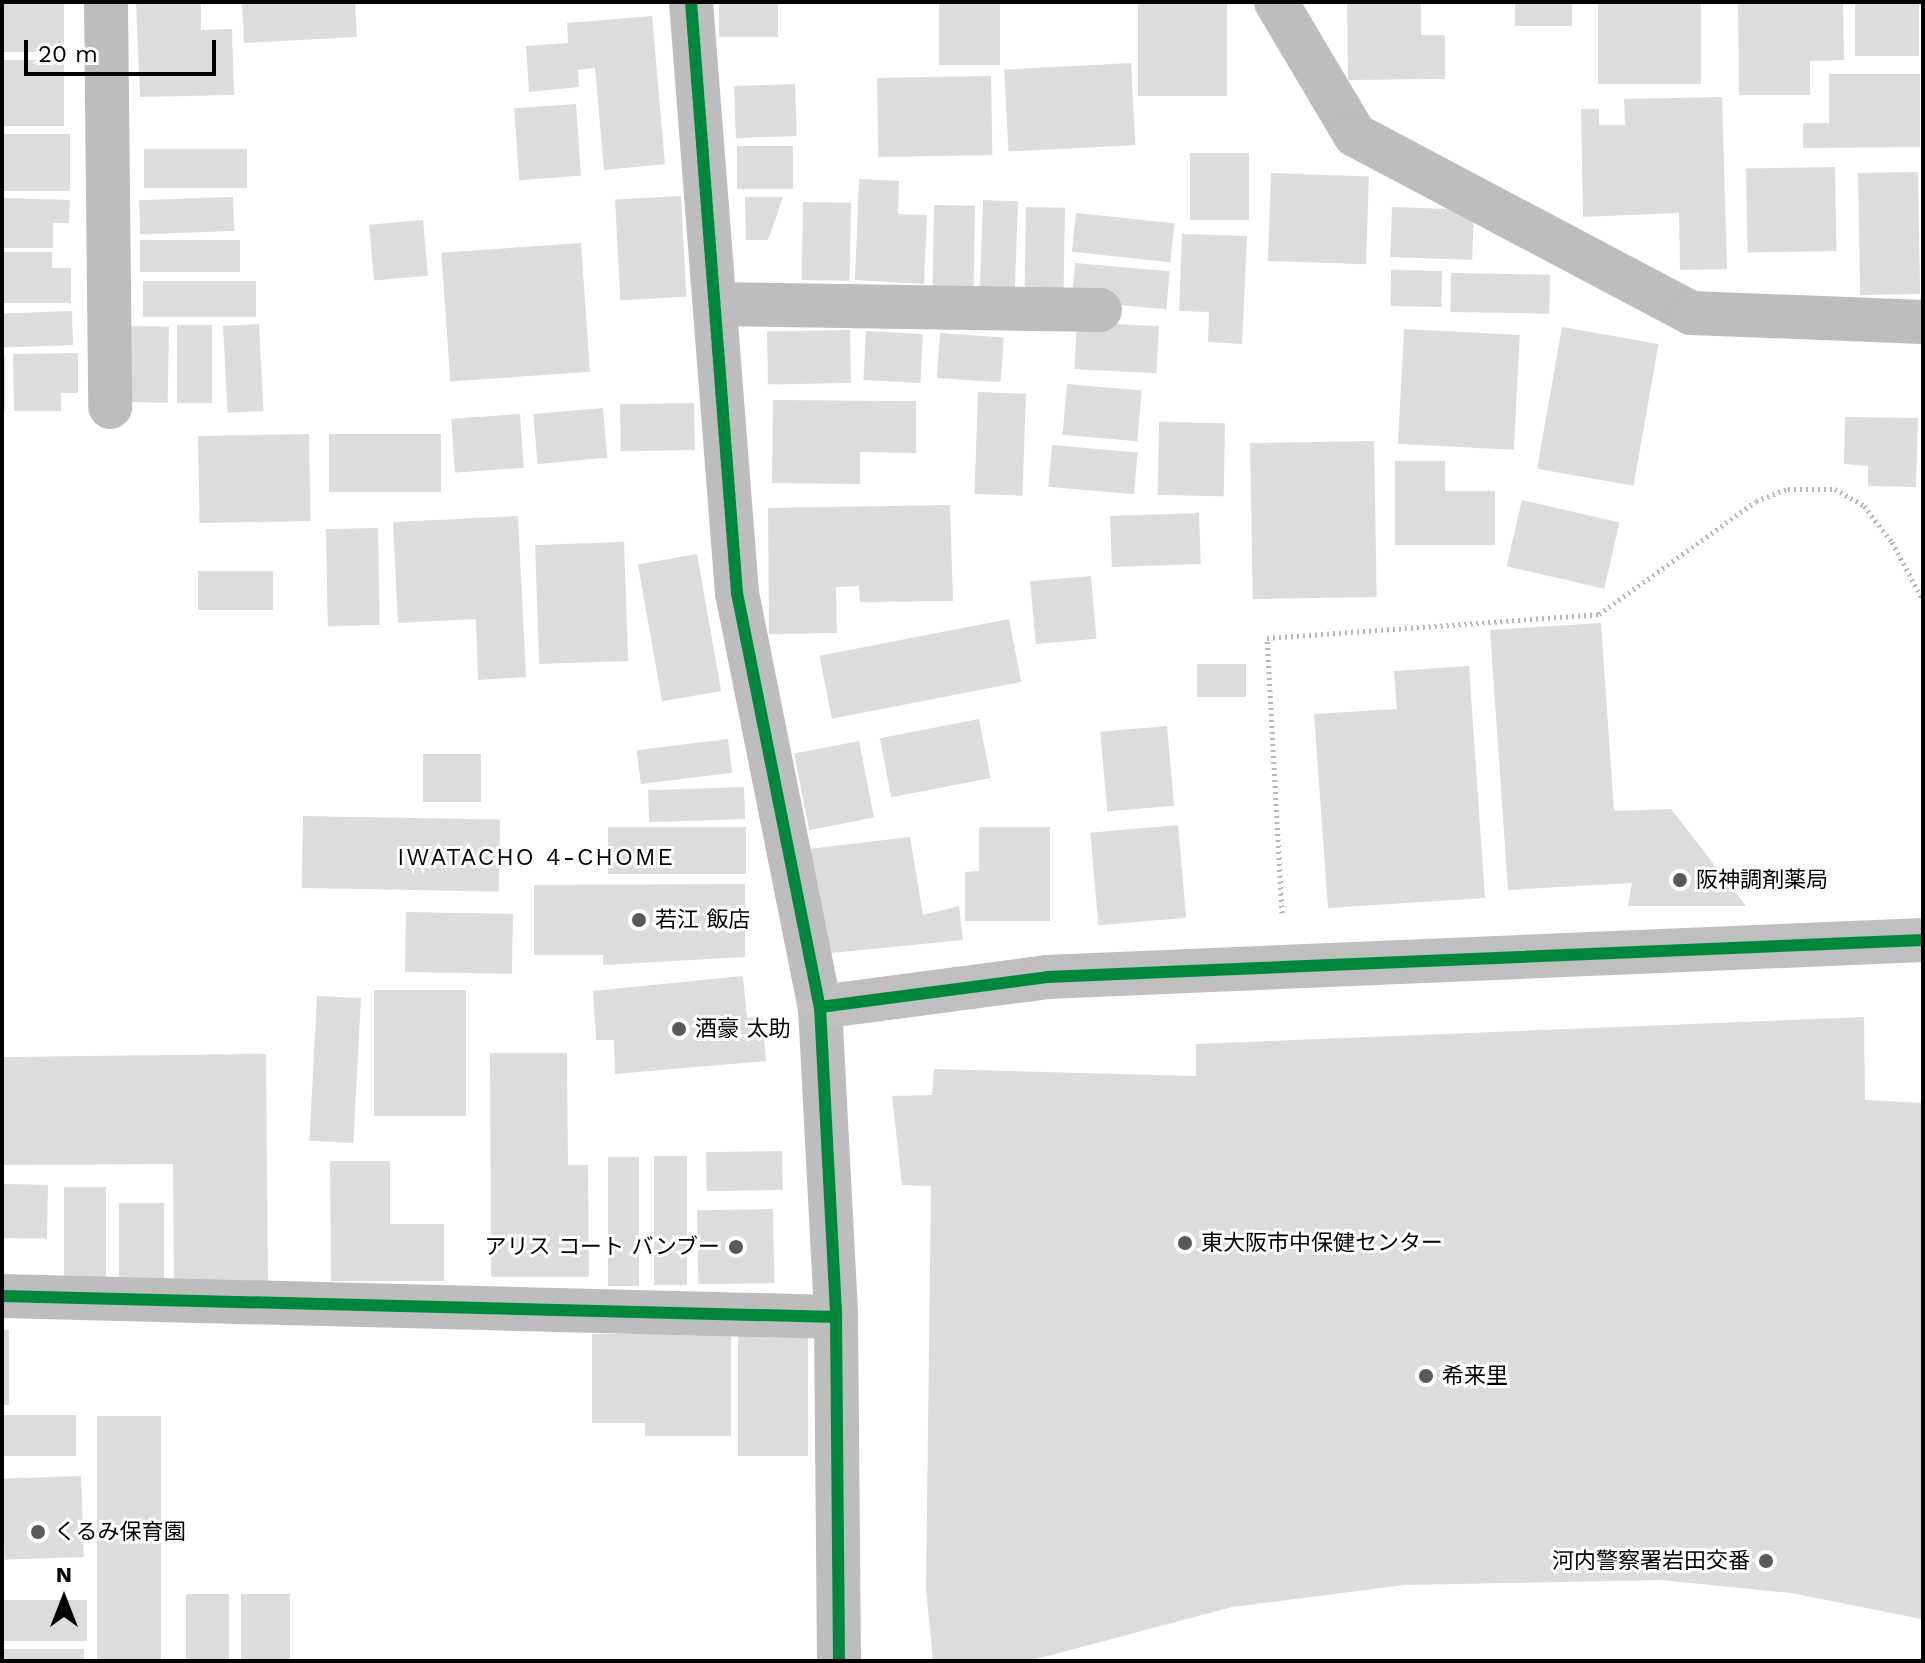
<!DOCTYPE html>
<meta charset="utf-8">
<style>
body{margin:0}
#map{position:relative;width:1925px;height:1663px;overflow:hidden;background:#fff;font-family:"Work Sans","Noto Sans JP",sans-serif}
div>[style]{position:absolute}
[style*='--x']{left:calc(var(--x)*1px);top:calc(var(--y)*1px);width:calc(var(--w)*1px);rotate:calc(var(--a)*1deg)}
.building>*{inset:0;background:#dcdcdc;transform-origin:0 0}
.path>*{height:5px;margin-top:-2.5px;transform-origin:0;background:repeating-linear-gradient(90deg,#b8b8b8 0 2px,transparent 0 6px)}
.street>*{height:44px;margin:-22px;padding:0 22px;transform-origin:22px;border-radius:22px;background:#bdbdbd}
.secondary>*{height:44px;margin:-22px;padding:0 22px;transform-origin:22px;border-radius:22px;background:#bfbfbf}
.cycleway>*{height:12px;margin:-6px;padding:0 6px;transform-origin:6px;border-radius:6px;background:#00873e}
.dots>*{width:22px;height:22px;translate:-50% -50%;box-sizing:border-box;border:4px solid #fff;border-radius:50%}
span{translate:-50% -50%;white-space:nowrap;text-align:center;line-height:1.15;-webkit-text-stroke:6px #fff;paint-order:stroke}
.poi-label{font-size:22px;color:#000}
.left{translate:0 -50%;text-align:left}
.right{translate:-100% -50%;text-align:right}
.neighbourhood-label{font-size:24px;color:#000;letter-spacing:2px}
.frame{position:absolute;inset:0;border:4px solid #000;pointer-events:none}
.north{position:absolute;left:24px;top:1559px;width:80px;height:80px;-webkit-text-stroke:6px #fff;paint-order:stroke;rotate:0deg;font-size:22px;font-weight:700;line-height:32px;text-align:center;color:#000}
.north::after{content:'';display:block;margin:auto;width:28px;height:36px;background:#000;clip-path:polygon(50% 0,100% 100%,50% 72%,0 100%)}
.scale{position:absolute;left:24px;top:40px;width:192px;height:36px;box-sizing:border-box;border:4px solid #000;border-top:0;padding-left:10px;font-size:24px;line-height:28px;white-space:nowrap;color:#000;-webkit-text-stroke:6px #fff;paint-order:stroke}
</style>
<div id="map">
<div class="building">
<div style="left:2px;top:2px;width:62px;height:50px"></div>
<div style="clip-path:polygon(201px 2px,201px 30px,232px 29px,234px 95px,140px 97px,136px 3px)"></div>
<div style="clip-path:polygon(242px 2px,355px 2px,357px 37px,244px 43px)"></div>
<div style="left:719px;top:2px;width:59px;height:35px"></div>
<div style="left:939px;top:2px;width:61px;height:63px"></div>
<div style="left:1138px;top:2px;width:89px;height:94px"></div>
<div style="clip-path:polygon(1347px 2px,1421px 2px,1421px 35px,1445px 35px,1445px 79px,1348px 80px)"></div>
<div style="left:1515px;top:2px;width:57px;height:24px"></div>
<div style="left:1598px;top:2px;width:103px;height:82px"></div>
<div style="clip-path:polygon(1738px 2px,1843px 2px,1844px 60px,1810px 61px,1810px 95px,1739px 95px)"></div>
<div style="left:1855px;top:2px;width:64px;height:54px"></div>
<div style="clip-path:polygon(652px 16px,665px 164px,604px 170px,595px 68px,578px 70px,579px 87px,529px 92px,526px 46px,568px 43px,567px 23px)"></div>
<div style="left:2px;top:60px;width:62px;height:66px"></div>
<div style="left:1131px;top:63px;width:82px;height:127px;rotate:87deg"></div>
<div style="clip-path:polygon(1829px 74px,1920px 74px,1920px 147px,1803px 148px,1803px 123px,1829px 123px)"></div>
<div style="left:991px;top:76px;width:79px;height:114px;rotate:89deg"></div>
<div style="left:795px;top:84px;width:52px;height:61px;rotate:88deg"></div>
<div style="clip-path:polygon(1722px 97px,1727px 269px,1680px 270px,1679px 213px,1583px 217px,1581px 109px,1599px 109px,1599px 125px,1625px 125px,1624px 99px)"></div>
<div style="left:576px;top:104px;width:72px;height:62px;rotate:86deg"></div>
<div style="left:2px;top:134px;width:68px;height:57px"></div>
<div style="left:737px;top:146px;width:56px;height:43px"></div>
<div style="left:144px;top:149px;width:103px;height:39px"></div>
<div style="left:1190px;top:153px;width:59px;height:67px"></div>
<div style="left:1835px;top:167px;width:84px;height:89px;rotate:89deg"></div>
<div style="left:1918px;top:172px;width:122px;height:60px;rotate:89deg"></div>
<div style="left:1271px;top:173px;width:98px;height:88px;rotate:2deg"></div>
<div style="clip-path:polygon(859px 179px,899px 181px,898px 214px,927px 215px,924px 284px,855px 280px)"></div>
<div style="left:681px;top:196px;width:101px;height:66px;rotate:87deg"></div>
<div style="left:233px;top:197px;width:34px;height:94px;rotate:88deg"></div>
<div style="clip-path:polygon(745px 197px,783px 197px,768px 240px,746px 240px)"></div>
<div style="clip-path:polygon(2px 198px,70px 200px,69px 223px,53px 223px,53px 248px,2px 248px)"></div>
<div style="left:983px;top:200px;width:35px;height:92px;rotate:2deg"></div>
<div style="left:803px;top:202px;width:48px;height:78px;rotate:1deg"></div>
<div style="left:934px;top:205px;width:41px;height:84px;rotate:1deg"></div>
<div style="left:1026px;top:207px;width:39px;height:86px;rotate:1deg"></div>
<div style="left:1392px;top:207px;width:82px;height:50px;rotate:2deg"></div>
<div style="left:1076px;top:213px;width:99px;height:39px;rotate:6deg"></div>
<div style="left:423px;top:220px;width:56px;height:54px;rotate:85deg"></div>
<div style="clip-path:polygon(1182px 234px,1247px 236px,1242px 344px,1208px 342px,1209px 312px,1179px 311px)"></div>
<div style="left:240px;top:240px;width:32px;height:100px;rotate:90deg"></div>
<div style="left:581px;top:243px;width:129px;height:140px;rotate:86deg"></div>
<div style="clip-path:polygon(2px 252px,52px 252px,52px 268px,71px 268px,71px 303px,2px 303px)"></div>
<div style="left:1075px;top:263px;width:95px;height:38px;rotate:5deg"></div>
<div style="left:1391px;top:270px;width:51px;height:36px;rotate:1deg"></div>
<div style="left:1451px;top:273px;width:99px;height:39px;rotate:1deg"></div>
<div style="left:256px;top:281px;width:36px;height:113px;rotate:90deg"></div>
<div style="left:72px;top:311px;width:34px;height:70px;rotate:88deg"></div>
<div style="left:1077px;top:322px;width:82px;height:47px;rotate:3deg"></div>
<div style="left:259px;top:324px;width:87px;height:36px;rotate:87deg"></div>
<div style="left:177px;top:325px;width:35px;height:78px"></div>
<div style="left:128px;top:326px;width:41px;height:76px;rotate:1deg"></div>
<div style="left:1562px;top:327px;width:98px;height:144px;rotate:10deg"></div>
<div style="left:1404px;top:329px;width:116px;height:115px;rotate:3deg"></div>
<div style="left:850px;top:330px;width:53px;height:83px;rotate:89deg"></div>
<div style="left:866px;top:331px;width:57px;height:49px;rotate:3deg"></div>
<div style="left:940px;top:333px;width:64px;height:45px;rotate:4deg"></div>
<div style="clip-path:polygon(78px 353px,78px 393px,61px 393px,61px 411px,14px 411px,13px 354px)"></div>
<div style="left:2px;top:355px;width:3px;height:56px"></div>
<div style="left:1067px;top:384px;width:75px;height:51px;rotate:5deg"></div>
<div style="left:978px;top:392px;width:48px;height:102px;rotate:2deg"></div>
<div style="clip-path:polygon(773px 400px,916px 401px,916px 453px,860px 452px,860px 484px,772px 483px)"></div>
<div style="left:694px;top:403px;width:47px;height:74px;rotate:89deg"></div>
<div style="left:603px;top:408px;width:50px;height:70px;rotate:85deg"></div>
<div style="left:520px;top:414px;width:54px;height:69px;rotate:86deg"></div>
<div style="clip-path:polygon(1845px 417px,1918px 418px,1916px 487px,1868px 486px,1868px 466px,1844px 464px)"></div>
<div style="left:1159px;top:422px;width:66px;height:73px;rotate:1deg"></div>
<div style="left:309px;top:434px;width:87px;height:111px;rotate:89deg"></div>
<div style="left:329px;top:434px;width:112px;height:58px"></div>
<div style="left:1374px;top:441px;width:156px;height:124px;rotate:89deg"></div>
<div style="left:1052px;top:445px;width:86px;height:42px;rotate:5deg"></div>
<div style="clip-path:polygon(1395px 461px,1445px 461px,1445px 491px,1495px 491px,1495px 545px,1395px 545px)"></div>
<div style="left:1522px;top:500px;width:100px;height:68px;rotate:13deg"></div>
<div style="clip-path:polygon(950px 505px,953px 601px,860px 602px,859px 586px,836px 587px,837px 633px,769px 634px,768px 508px)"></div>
<div style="left:1199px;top:513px;width:51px;height:89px;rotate:88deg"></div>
<div style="clip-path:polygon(518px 516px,526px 677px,478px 680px,476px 619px,398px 623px,393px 522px)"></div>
<div style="left:378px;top:528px;width:97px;height:52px;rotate:89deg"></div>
<div style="left:624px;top:542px;width:119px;height:89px;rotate:88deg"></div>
<div style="left:697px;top:554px;width:139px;height:60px;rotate:80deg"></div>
<div style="left:273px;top:571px;width:39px;height:75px;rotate:90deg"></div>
<div style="left:1091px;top:576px;width:63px;height:61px;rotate:85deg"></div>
<div style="left:1009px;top:619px;width:64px;height:193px;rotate:79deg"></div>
<div style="clip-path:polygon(1601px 623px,1614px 811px,1671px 809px,1746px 906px,1628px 906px,1632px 883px,1508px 890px,1490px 630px)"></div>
<div style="left:1246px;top:664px;width:33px;height:49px;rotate:90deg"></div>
<div style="clip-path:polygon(1469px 666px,1485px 898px,1328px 908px,1314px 714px,1397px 709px,1394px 671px)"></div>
<div style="left:979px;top:719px;width:60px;height:101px;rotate:79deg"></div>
<div style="left:1167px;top:726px;width:80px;height:67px;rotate:85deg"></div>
<div style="left:728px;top:739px;width:34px;height:92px;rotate:83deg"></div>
<div style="left:859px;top:741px;width:78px;height:66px;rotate:79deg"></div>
<div style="left:423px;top:754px;width:58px;height:48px"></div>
<div style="left:744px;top:787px;width:32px;height:96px;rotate:88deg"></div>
<div style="left:303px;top:816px;width:197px;height:72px;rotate:1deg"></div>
<div style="left:1178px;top:825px;width:93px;height:88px;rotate:85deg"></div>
<div style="left:608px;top:827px;width:138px;height:47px"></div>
<div style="clip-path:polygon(979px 827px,1050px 827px,1050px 921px,965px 921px,965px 872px,979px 871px)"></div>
<div style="clip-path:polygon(910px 837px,923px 915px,959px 906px,963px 940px,820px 954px,808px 849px)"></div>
<div style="clip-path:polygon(745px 884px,745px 957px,603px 965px,603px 955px,534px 955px,534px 885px)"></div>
<div style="left:406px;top:912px;width:107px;height:60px;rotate:1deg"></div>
<div style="clip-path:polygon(743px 976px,747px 1018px,762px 1016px,766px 1061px,615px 1074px,614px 1040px,596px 1040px,593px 991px)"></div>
<div style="left:374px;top:990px;width:92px;height:126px"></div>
<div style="left:317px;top:996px;width:44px;height:145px;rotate:3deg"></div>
<div style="clip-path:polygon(1864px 1017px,1865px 1100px,1923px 1103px,1922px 1619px,1791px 1593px,1661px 1580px,1404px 1585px,1232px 1607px,1029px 1661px,933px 1661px,926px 1588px,931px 1186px,902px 1185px,892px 1096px,932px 1095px,934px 1069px,1196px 1076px,1196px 1044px)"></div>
<div style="clip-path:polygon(490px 1053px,567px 1053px,568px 1165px,588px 1165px,589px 1277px,491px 1277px)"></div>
<div style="clip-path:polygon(266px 1054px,268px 1287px,174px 1288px,173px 1164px,2px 1165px,2px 1057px)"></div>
<div style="left:782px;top:1151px;width:39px;height:76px;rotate:89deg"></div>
<div style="left:654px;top:1156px;width:33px;height:129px"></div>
<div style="left:608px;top:1157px;width:31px;height:129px"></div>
<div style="clip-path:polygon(330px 1161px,390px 1161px,390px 1224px,444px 1224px,444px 1281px,331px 1281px)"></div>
<div style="left:2px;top:1184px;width:46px;height:54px;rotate:1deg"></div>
<div style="left:64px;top:1187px;width:42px;height:92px"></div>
<div style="left:119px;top:1203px;width:45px;height:81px"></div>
<div style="left:773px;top:1209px;width:74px;height:76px;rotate:89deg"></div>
<div style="left:2px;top:1330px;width:7px;height:75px"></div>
<div style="clip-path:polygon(592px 1334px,731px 1334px,731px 1436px,645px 1436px,645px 1423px,592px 1423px)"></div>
<div style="left:738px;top:1334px;width:70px;height:122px"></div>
<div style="left:2px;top:1415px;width:74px;height:41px"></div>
<div style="left:161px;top:1416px;width:245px;height:64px;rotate:90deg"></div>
<div style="left:81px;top:1476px;width:81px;height:79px;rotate:88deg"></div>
<div style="left:186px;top:1594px;width:43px;height:67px"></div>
<div style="left:241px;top:1594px;width:49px;height:67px"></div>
<div style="left:87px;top:1600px;width:41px;height:85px;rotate:90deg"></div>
<div style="left:2px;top:1649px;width:82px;height:12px"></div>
</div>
<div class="path">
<div style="--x:1282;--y:913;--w:275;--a:-93.1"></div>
<div style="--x:1267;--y:638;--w:333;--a:-4.1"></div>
<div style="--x:1599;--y:614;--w:193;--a:-35.7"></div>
<div style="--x:1756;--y:501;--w:34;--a:-21"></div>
<div style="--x:1788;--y:489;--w:47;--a:0"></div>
<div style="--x:1835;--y:489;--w:34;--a:30"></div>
<div style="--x:1864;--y:506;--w:46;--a:52.1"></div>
<div style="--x:1892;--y:542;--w:66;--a:61.9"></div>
</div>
<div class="street">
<div style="--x:106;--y:2;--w:405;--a:89.4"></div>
<div style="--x:691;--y:2;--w:593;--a:85.55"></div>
<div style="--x:737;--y:593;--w:422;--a:78.7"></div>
<div style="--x:820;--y:1007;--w:310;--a:87"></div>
<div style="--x:836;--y:1317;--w:344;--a:89.5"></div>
<div style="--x:1276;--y:2;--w:155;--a:59.3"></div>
<div style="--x:1355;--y:135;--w:380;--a:27.9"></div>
<div style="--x:1691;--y:313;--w:232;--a:2.2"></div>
<div style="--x:715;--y:304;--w:385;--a:0.9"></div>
<div style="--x:2;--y:1296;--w:834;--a:1.44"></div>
</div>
<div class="secondary">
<div style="--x:820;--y:1007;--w:229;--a:-7.5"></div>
<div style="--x:1047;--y:977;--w:877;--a:-2.42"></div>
</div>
<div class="cycleway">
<div style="--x:691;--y:2;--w:593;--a:85.55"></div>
<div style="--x:737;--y:593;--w:422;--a:78.7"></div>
<div style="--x:820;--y:1007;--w:310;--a:87"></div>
<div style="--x:836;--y:1317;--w:344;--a:89.5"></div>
<div style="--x:820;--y:1007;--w:229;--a:-7.5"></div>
<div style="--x:1047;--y:977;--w:877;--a:-2.42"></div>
<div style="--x:2;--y:1296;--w:834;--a:1.44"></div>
</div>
<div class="dots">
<div style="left:1680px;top:880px;background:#595959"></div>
<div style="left:639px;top:920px;background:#595959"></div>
<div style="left:679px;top:1029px;background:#595959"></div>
<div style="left:1185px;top:1243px;background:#595959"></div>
<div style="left:736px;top:1247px;background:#595959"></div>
<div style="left:1426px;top:1376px;background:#595959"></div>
<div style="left:38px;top:1532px;background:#595959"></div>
<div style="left:1766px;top:1561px;background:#595959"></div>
</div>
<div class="poi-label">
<span class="left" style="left:1696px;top:880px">阪神調剤薬局</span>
<span class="left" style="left:655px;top:920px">若江 飯店</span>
<span class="left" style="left:695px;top:1029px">酒豪 太助</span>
<span class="left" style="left:1201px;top:1243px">東大阪市中保健センター</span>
<span class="right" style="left:720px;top:1247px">アリス コート バンブー</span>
<span class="left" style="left:1442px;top:1376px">希来里</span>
<span class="left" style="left:54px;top:1532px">くるみ保育園</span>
<span class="right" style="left:1750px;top:1561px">河内警察署岩田交番</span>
</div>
<div class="neighbourhood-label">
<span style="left:536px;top:858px">IWATACHO 4-CHOME</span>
</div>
<div class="frame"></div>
<div class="north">N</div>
<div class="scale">20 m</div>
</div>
